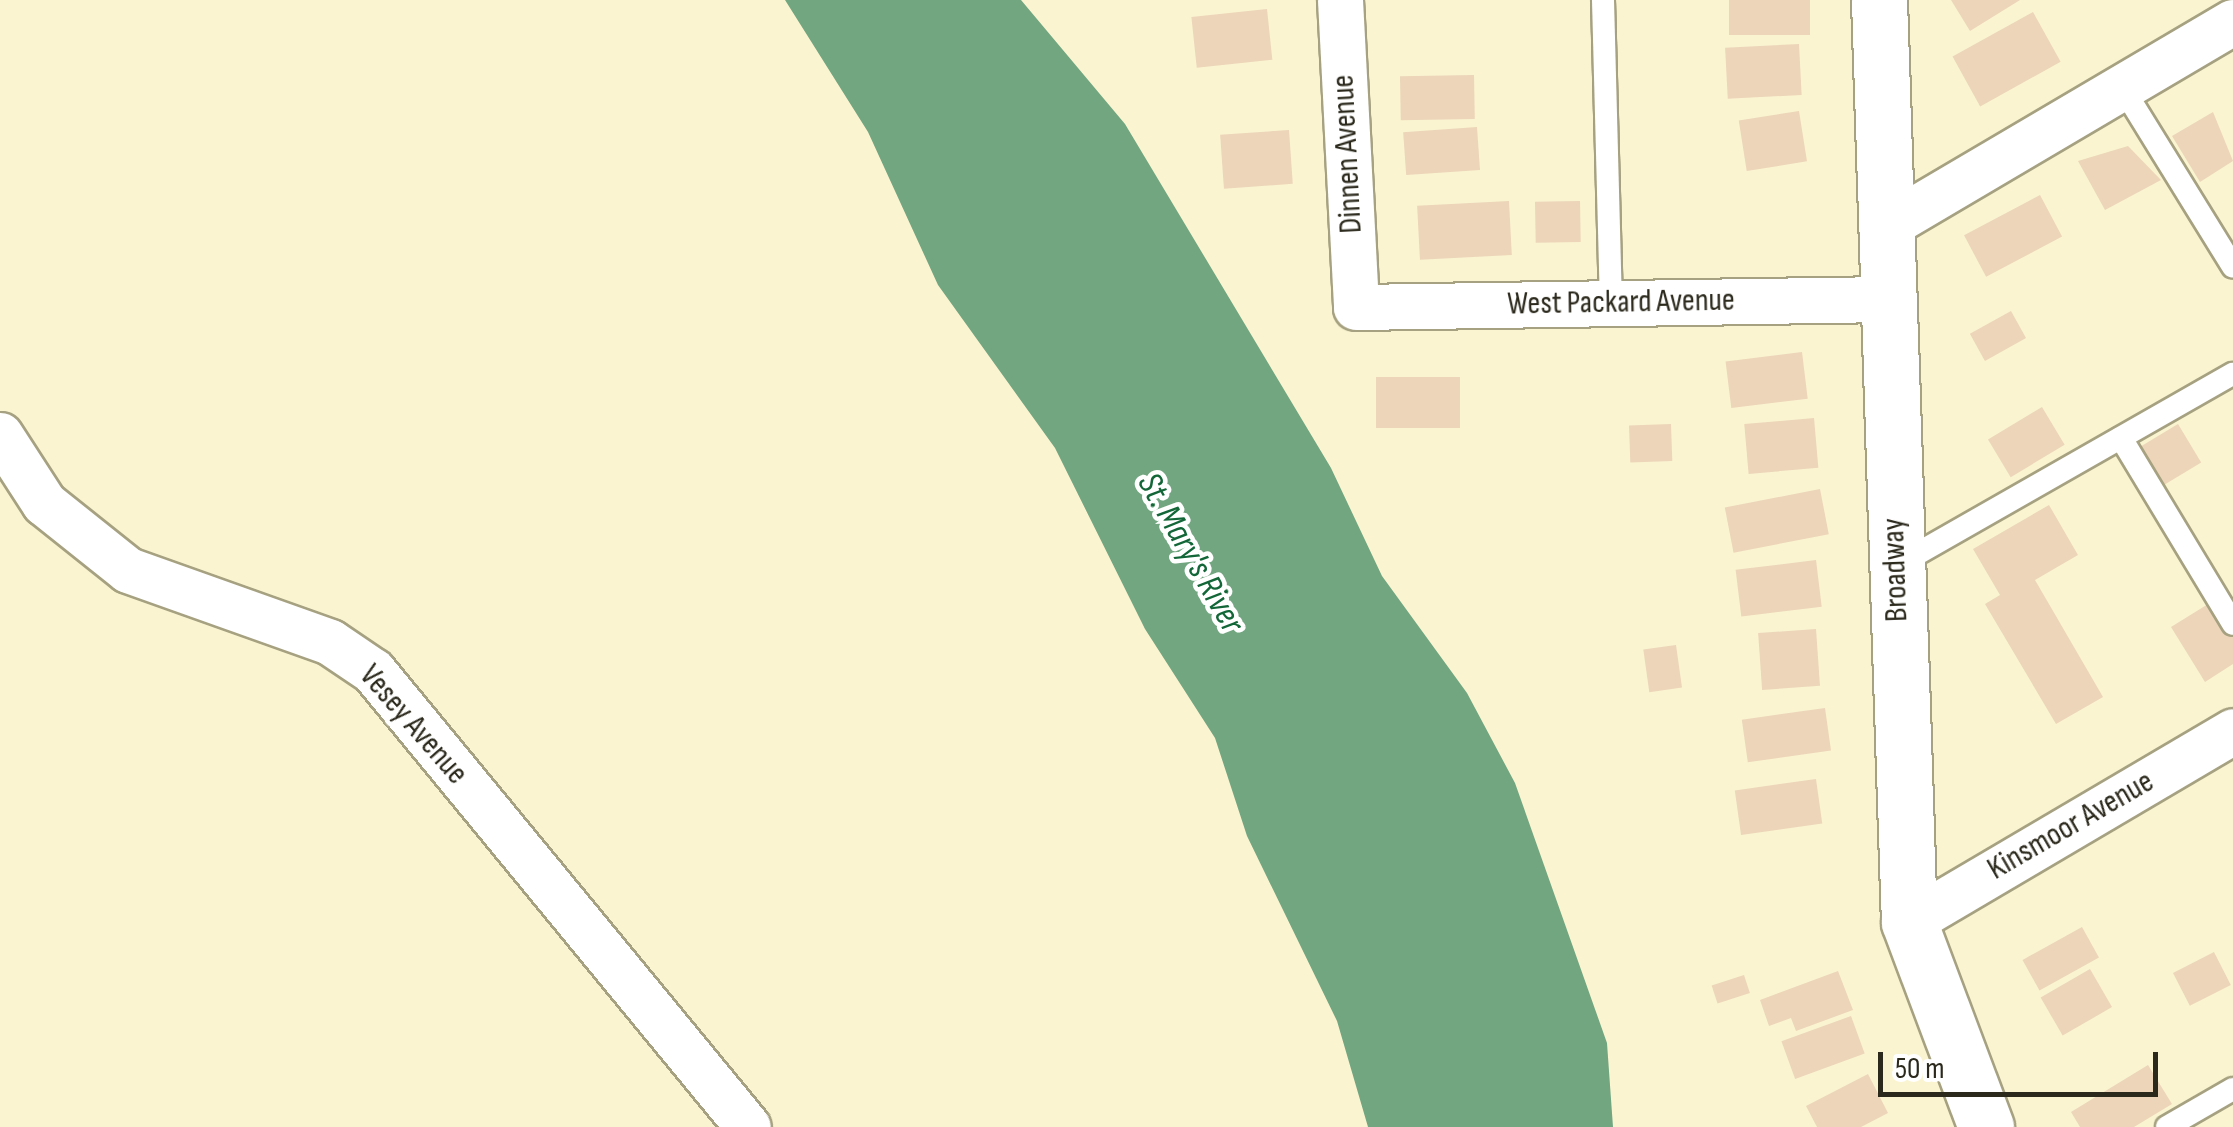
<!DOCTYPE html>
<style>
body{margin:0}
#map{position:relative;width:2233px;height:1127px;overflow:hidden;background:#faf4d1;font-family:"Sofia Sans Condensed",sans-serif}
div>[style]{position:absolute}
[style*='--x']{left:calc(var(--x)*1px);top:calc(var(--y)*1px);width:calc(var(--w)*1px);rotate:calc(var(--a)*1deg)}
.water>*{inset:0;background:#72a681}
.building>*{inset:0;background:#ecd5b9;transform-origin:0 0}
.roads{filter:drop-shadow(2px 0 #a6a180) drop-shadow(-2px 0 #a6a180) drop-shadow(0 2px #a6a180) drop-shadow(0 -2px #a6a180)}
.service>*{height:22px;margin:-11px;padding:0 11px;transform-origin:11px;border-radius:11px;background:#fff}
.minor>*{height:45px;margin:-22.5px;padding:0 22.5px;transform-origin:22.5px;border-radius:22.5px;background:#fff}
.secondary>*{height:55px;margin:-27.5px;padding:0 27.5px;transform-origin:27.5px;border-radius:27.5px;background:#fff}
span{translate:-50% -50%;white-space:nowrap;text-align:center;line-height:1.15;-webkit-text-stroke:9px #fff;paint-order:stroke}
.street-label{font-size:32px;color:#2b291c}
.water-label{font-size:35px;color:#126637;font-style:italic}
.scale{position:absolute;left:1878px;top:1052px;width:280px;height:45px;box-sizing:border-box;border:5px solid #2b291c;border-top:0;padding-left:12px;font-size:30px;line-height:35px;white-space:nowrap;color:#2b291c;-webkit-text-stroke:8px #fff;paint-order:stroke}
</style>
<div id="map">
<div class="water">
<div style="clip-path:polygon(785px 0,1021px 0,1125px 124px,1331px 468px,1382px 576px,1467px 693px,1515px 783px,1607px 1043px,1613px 1127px,1368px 1127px,1337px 1021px,1247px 836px,1215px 738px,1145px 629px,1055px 448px,938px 285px,868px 132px)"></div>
</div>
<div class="building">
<div style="left:1729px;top:0;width:81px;height:35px"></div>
<div style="clip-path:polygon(1951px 0,2020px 0,1970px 31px)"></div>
<div style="left:1267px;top:9px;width:51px;height:76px;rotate:84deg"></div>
<div style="left:2033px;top:12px;width:57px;height:92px;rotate:61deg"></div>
<div style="left:1799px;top:44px;width:51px;height:74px;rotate:87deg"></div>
<div style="left:1474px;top:75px;width:44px;height:74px;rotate:89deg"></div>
<div style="left:1799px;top:111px;width:51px;height:61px;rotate:81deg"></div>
<div style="clip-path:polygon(2213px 112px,2233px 161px,2200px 182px,2172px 136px)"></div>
<div style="left:1477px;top:127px;width:43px;height:74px;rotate:86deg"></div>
<div style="left:1289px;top:130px;width:54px;height:69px;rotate:86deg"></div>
<div style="clip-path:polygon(2128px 146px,2161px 180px,2105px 210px,2078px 161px)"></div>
<div style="left:2040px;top:195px;width:47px;height:86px;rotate:62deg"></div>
<div style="left:1509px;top:201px;width:54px;height:92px;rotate:87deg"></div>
<div style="left:1580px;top:201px;width:41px;height:45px;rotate:89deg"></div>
<div style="left:2011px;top:311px;width:31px;height:47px;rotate:61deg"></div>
<div style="left:1802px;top:352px;width:47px;height:77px;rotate:83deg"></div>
<div style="left:1460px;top:377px;width:51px;height:84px;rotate:90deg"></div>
<div style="left:2042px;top:407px;width:44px;height:63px;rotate:59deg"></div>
<div style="left:1814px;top:418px;width:50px;height:70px;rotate:85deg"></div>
<div style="left:1671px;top:424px;width:37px;height:42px;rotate:88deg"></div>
<div style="left:2178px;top:424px;width:45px;height:43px;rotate:59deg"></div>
<div style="left:1820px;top:489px;width:46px;height:97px;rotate:79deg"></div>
<div style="clip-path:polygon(2049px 505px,2078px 555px,2035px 580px,2103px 697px,2056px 724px,1985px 604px,2000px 595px,1973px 549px)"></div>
<div style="left:1816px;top:560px;width:47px;height:81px;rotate:83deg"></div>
<div style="clip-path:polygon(2213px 601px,2233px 633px,2233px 664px,2205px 682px,2171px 627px)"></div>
<div style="left:1816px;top:629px;width:57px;height:58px;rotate:86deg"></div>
<div style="left:1676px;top:645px;width:43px;height:33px;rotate:82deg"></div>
<div style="left:1825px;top:708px;width:43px;height:84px;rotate:82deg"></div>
<div style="left:1816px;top:779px;width:45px;height:82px;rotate:82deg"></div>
<div style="left:2082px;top:927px;width:35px;height:68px;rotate:61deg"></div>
<div style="left:2214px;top:952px;width:37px;height:46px;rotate:63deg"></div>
<div style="left:2090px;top:969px;width:44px;height:57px;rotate:60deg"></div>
<div style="clip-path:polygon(1838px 971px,1853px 1010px,1796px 1031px,1791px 1018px,1769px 1026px,1760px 1000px)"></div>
<div style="left:1744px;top:975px;width:19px;height:34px;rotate:72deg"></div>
<div style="left:1851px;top:1016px;width:40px;height:74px;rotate:70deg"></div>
<div style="clip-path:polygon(2148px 1065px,2172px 1104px,2134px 1127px,2080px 1127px,2071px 1112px)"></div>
<div style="clip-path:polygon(1868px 1074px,1888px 1113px,1861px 1127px,1817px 1127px,1806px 1106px)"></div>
</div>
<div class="roads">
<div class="service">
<div style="--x:1603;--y:0;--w:304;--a:88.5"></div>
<div style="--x:2122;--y:87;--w:211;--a:58.3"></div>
<div style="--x:2121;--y:438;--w:217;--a:58.9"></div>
<div style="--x:1901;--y:563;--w:382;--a:-29.7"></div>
<div style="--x:2167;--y:1127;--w:76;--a:-29.9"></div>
</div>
<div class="minor">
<div style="--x:1340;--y:0;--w:307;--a:87"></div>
<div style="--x:1356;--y:307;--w:530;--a:-0.86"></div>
<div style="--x:1888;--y:225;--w:400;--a:-30.5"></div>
<div style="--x:0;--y:435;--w:81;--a:57.1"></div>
<div style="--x:44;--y:503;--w:107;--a:38.6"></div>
<div style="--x:128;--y:570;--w:214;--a:19.6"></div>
<div style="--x:330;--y:642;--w:52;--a:34"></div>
<div style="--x:373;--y:671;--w:590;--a:50.57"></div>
<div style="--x:1909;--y:922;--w:376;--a:-30.5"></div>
</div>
<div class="secondary">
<div style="--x:1879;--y:0;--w:922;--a:88.14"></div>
<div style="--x:1909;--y:922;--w:219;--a:69.4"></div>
</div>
</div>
<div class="street-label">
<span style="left:1348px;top:154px;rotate:-93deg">Dinnen Avenue</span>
<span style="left:1621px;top:303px;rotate:-1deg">West Packard Avenue</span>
<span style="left:1896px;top:570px;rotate:-92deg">Broadway</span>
<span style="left:413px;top:725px;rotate:49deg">Vesey Avenue</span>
<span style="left:2071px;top:826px;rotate:-30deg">Kinsmoor Avenue</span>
</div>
<div class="water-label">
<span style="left:1190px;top:553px;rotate:60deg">St. Mary's River</span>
</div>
<div class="scale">50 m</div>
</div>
